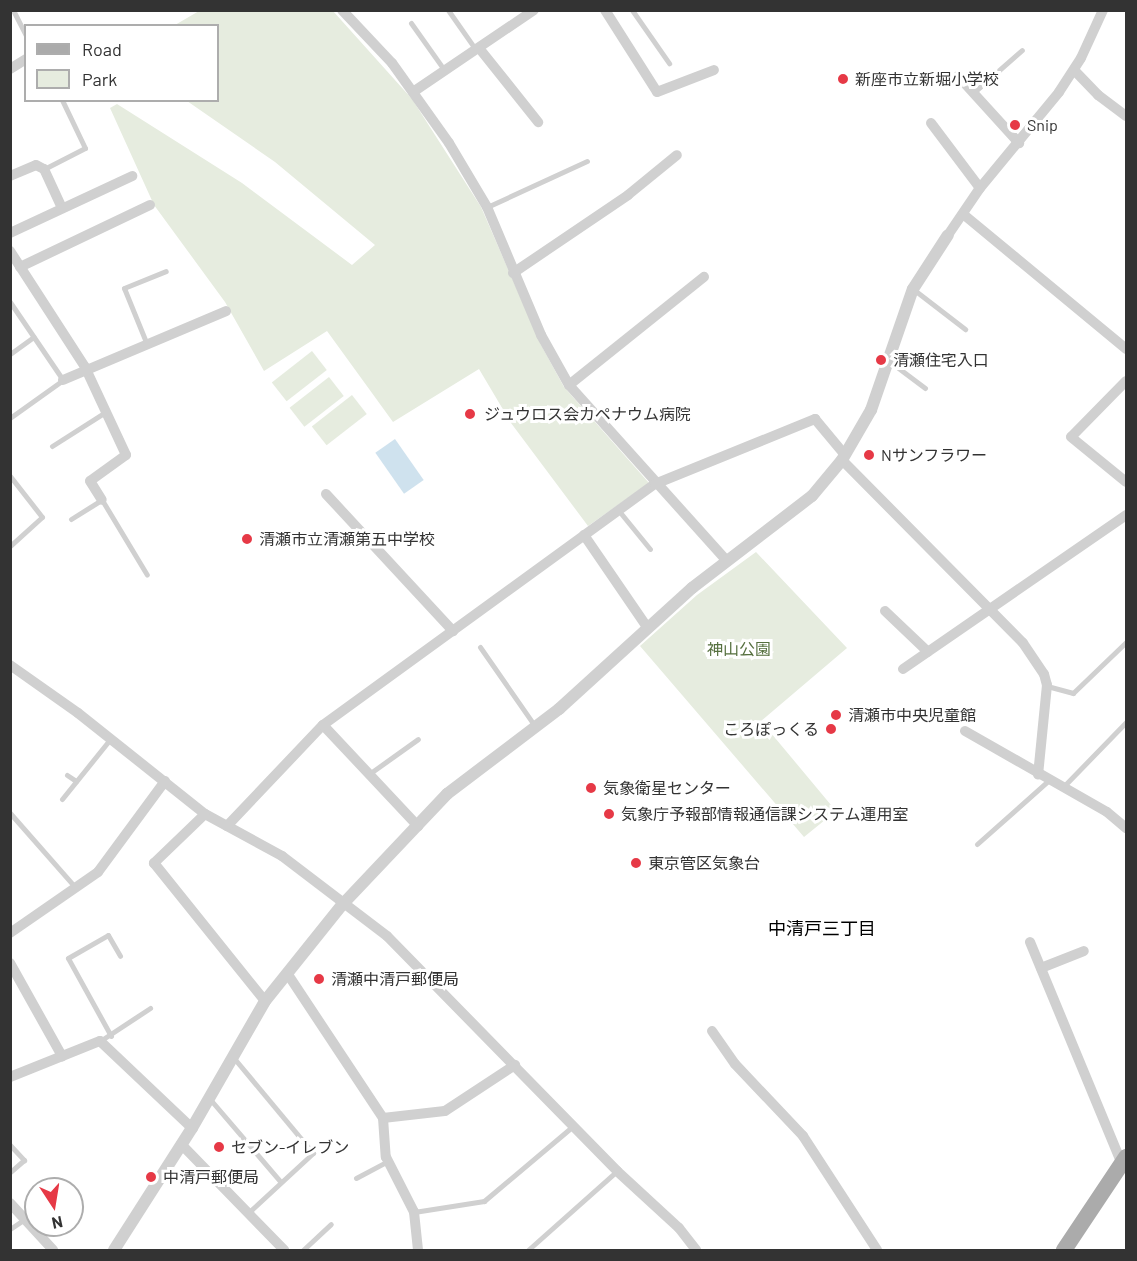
<!DOCTYPE html>
<meta charset="utf-8">
<style>
body{margin:0}
#map{position:relative;width:1137px;height:1261px;overflow:hidden;background:#fff;font-family:Barlow,"Noto Sans JP",sans-serif}
div>[style]{position:absolute}
[style*='--x']{left:calc(var(--x)*1px);top:calc(var(--y)*1px);width:calc(var(--w)*1px);rotate:calc(var(--a)*1deg)}
.green>*{inset:0;background:#e6ecdf;transform-origin:0 0}
.water>*{inset:0;background:#cfe2ee;transform-origin:0 0}
.service>*{height:5px;margin:-2.5px;padding:0 2.5px;transform-origin:2.5px;border-radius:2.5px;background:#d0d0d0}
.minor>*{height:10px;margin:-5px;padding:0 5px;transform-origin:5px;border-radius:5px;background:#d0d0d0}
.tertiary>*{height:12px;margin:-6px;padding:0 6px;transform-origin:6px;border-radius:6px;background:#d0d0d0}
.primary>*{height:16px;margin:-8px;padding:0 8px;transform-origin:8px;border-radius:8px;background:#ababab}
.dots>*{width:16px;height:16px;translate:-50% -50%;box-sizing:border-box;border:3px solid #fff;border-radius:50%}
span{translate:-50% -50%;white-space:nowrap;text-align:center;line-height:1.15;-webkit-text-stroke:6px #fff;paint-order:stroke}
.poi-label{font-size:16px;color:#333}
.left{translate:0 -50%;text-align:left}
.right{translate:-100% -50%;text-align:right}
.park-label{font-size:16px;color:#56703f}
.neighbourhood-label{font-size:18px;color:#000}
.frame{position:absolute;inset:0;border:12px solid #333;pointer-events:none}
.legend{position:absolute;left:24px;top:24px;width:195px;height:78px;box-sizing:border-box;background:#fff;border:2px solid #adadad;margin:0;padding:8px 10px;list-style:none;font-size:18px;color:#333}
.legend li{display:flex;align-items:center;gap:12px;height:30px}
.legend b{width:30px;border:2px solid #adadad}
.north{position:absolute;left:24px;top:1177px;width:60px;height:60px;box-sizing:border-box;background:#fff;border:2px solid #adadad;border-radius:50%;rotate:168deg;font-size:16px;font-weight:700;line-height:24px;text-align:center;color:#333}
.north::after{content:'';display:block;margin:auto;width:21px;height:27px;background:#e63946;clip-path:polygon(50% 0,100% 100%,50% 72%,0 100%)}
</style>
<div id="map">
<div class="green">
<div style="clip-path:polygon(199px 11px,333px 11px,412px 99px,481px 207px,541px 345px,564px 387px,649px 483px,588px 526px,511px 423px,479px 369px,393px 422px,327px 331px,264px 371px,225px 302px,154px 205px,110px 108px,117px 104px,242px 183px,352px 265px,375px 245px,275px 162px,187px 101px,218px 100px,218px 26px,175px 25px)"></div>
<div style="left:312px;top:351px;width:24px;height:51px;rotate:52deg"></div>
<div style="left:329px;top:377px;width:24px;height:50px;rotate:52deg"></div>
<div style="left:352px;top:395px;width:24px;height:51px;rotate:52deg"></div>
<div style="clip-path:polygon(756px 552px,847px 648px,761px 721px,836px 811px,804px 837px,640px 646px,697px 595px)"></div>
</div>
<div class="water">
<div style="left:395px;top:439px;width:50px;height:24px;rotate:55deg"></div>
</div>
<div class="service">
<div style="--x:13;--y:10;--w:29;--a:63"></div>
<div style="--x:448;--y:10;--w:49;--a:55"></div>
<div style="--x:632;--y:10;--w:65;--a:55.1"></div>
<div style="--x:411;--y:23;--w:59;--a:54.7"></div>
<div style="--x:973;--y:93;--w:65;--a:-41.3"></div>
<div style="--x:44;--y:169;--w:46;--a:-27.1"></div>
<div style="--x:85;--y:148;--w:53;--a:-115.6"></div>
<div style="--x:487;--y:207;--w:110;--a:-24.7"></div>
<div style="--x:913;--y:289;--w:66;--a:37.6"></div>
<div style="--x:10;--y:302;--w:94;--a:55.8"></div>
<div style="--x:63;--y:380;--w:65;--a:144.4"></div>
<div style="--x:146;--y:342;--w:58;--a:-112.2"></div>
<div style="--x:124;--y:288;--w:45;--a:-22"></div>
<div style="--x:10;--y:354;--w:29;--a:-36"></div>
<div style="--x:889;--y:361;--w:45;--a:36.9"></div>
<div style="--x:52;--y:446;--w:65;--a:-32.5"></div>
<div style="--x:10;--y:476;--w:52;--a:52"></div>
<div style="--x:42;--y:517;--w:43;--a:137.8"></div>
<div style="--x:619;--y:511;--w:49;--a:50.8"></div>
<div style="--x:71;--y:519;--w:36;--a:-32"></div>
<div style="--x:102;--y:500;--w:87;--a:59"></div>
<div style="--x:480;--y:647;--w:96;--a:55.2"></div>
<div style="--x:1047;--y:686;--w:27;--a:15"></div>
<div style="--x:1073;--y:693;--w:74;--a:-43.9"></div>
<div style="--x:369;--y:774;--w:60;--a:-35.5"></div>
<div style="--x:67;--y:775;--w:11;--a:34"></div>
<div style="--x:1063;--y:787;--w:91;--a:-45.9"></div>
<div style="--x:62;--y:799;--w:78;--a:-51.2"></div>
<div style="--x:10;--y:813;--w:100;--a:48.7"></div>
<div style="--x:977;--y:844;--w:95;--a:-41.6"></div>
<div style="--x:111;--y:1036;--w:89;--a:-118.9"></div>
<div style="--x:68;--y:958;--w:46;--a:-29.9"></div>
<div style="--x:108;--y:935;--w:24;--a:60"></div>
<div style="--x:100;--y:1041;--w:60;--a:-33.4"></div>
<div style="--x:233;--y:1057;--w:125;--a:50.2"></div>
<div style="--x:313;--y:1153;--w:88;--a:137.3"></div>
<div style="--x:209;--y:1098;--w:109;--a:49.5"></div>
<div style="--x:10;--y:1145;--w:21;--a:47"></div>
<div style="--x:24;--y:1160;--w:18;--a:139"></div>
<div style="--x:356;--y:1178;--w:36;--a:-28"></div>
<div style="--x:414;--y:1212;--w:71;--a:-8.9"></div>
<div style="--x:484;--y:1201;--w:116;--a:-40.1"></div>
<div style="--x:10;--y:1229;--w:18;--a:-34"></div>
<div style="--x:303;--y:1250;--w:38;--a:-43"></div>
<div style="--x:528;--y:1250;--w:119;--a:-41.6"></div>
</div>
<div class="minor">
<div style="--x:342;--y:10;--w:73;--a:46.7"></div>
<div style="--x:392;--y:63;--w:98;--a:54.5"></div>
<div style="--x:449;--y:143;--w:74;--a:59.3"></div>
<div style="--x:487;--y:207;--w:139;--a:67.1"></div>
<div style="--x:541;--y:335;--w:57;--a:60.8"></div>
<div style="--x:569;--y:385;--w:237;--a:48.1"></div>
<div style="--x:605;--y:10;--w:97;--a:57.6"></div>
<div style="--x:657;--y:92;--w:61;--a:-21.1"></div>
<div style="--x:479;--y:48;--w:95;--a:51.4"></div>
<div style="--x:10;--y:69;--w:19;--a:-32"></div>
<div style="--x:1074;--y:70;--w:35;--a:46"></div>
<div style="--x:1098;--y:95;--w:35;--a:37"></div>
<div style="--x:958;--y:76;--w:91;--a:47.7"></div>
<div style="--x:413;--y:92;--w:146;--a:-34.1"></div>
<div style="--x:931;--y:123;--w:81;--a:53"></div>
<div style="--x:10;--y:176;--w:28;--a:-23"></div>
<div style="--x:36;--y:165;--w:9;--a:27"></div>
<div style="--x:44;--y:169;--w:43;--a:65.2"></div>
<div style="--x:963;--y:214;--w:212;--a:39.6"></div>
<div style="--x:10;--y:233;--w:135;--a:-25"></div>
<div style="--x:948;--y:235;--w:57;--a:-55.8"></div>
<div style="--x:980;--y:188;--w:124;--a:-50.5"></div>
<div style="--x:1059;--y:92;--w:40;--a:-57.1"></div>
<div style="--x:1081;--y:58;--w:53;--a:-65.4"></div>
<div style="--x:10;--y:251;--w:138;--a:57.1"></div>
<div style="--x:85;--y:367;--w:97;--a:65"></div>
<div style="--x:126;--y:455;--w:44;--a:144.2"></div>
<div style="--x:90;--y:481;--w:22;--a:58"></div>
<div style="--x:20;--y:267;--w:144;--a:-25.5"></div>
<div style="--x:513;--y:273;--w:139;--a:-34.1"></div>
<div style="--x:628;--y:195;--w:63;--a:-39.2"></div>
<div style="--x:63;--y:380;--w:177;--a:-22.9"></div>
<div style="--x:1126;--y:381;--w:78;--a:134.5"></div>
<div style="--x:1071;--y:437;--w:71;--a:39.3"></div>
<div style="--x:569;--y:385;--w:173;--a:-38.7"></div>
<div style="--x:842;--y:460;--w:257;--a:45.3"></div>
<div style="--x:1023;--y:643;--w:37;--a:56"></div>
<div style="--x:1044;--y:674;--w:11;--a:75"></div>
<div style="--x:1047;--y:685;--w:90;--a:95.7"></div>
<div style="--x:326;--y:494;--w:187;--a:47.2"></div>
<div style="--x:584;--y:535;--w:112;--a:55.6"></div>
<div style="--x:885;--y:611;--w:59;--a:43.6"></div>
<div style="--x:10;--y:665;--w:83;--a:35.2"></div>
<div style="--x:78;--y:713;--w:162;--a:38.5"></div>
<div style="--x:205;--y:814;--w:88;--a:28.6"></div>
<div style="--x:282;--y:856;--w:132;--a:37.3"></div>
<div style="--x:387;--y:936;--w:329;--a:45.6"></div>
<div style="--x:617;--y:1171;--w:84;--a:42.6"></div>
<div style="--x:679;--y:1228;--w:28;--a:52"></div>
<div style="--x:903;--y:669;--w:271;--a:-34.6"></div>
<div style="--x:323;--y:725;--w:139;--a:46.8"></div>
<div style="--x:965;--y:731;--w:163;--a:29.7"></div>
<div style="--x:1107;--y:812;--w:25;--a:40"></div>
<div style="--x:205;--y:814;--w:71;--a:136.1"></div>
<div style="--x:154;--y:863;--w:177;--a:51.2"></div>
<div style="--x:227;--y:826;--w:139;--a:-46.5"></div>
<div style="--x:323;--y:725;--w:410;--a:-36"></div>
<div style="--x:655;--y:484;--w:173;--a:-22.1"></div>
<div style="--x:815;--y:419;--w:47;--a:50.2"></div>
<div style="--x:10;--y:933;--w:107;--a:-34.7"></div>
<div style="--x:98;--y:872;--w:113;--a:-53.6"></div>
<div style="--x:1030;--y:942;--w:240;--a:67.5"></div>
<div style="--x:10;--y:963;--w:107;--a:60.8"></div>
<div style="--x:1041;--y:968;--w:46;--a:-21.6"></div>
<div style="--x:287;--y:973;--w:174;--a:56.5"></div>
<div style="--x:383;--y:1118;--w:39;--a:86"></div>
<div style="--x:386;--y:1157;--w:62;--a:63"></div>
<div style="--x:414;--y:1212;--w:38;--a:84"></div>
<div style="--x:712;--y:1031;--w:40;--a:55.1"></div>
<div style="--x:735;--y:1064;--w:99;--a:46.6"></div>
<div style="--x:803;--y:1136;--w:136;--a:57"></div>
<div style="--x:10;--y:1077;--w:97;--a:-21.8"></div>
<div style="--x:100;--y:1041;--w:127;--a:43.4"></div>
<div style="--x:383;--y:1118;--w:62;--a:-6.4"></div>
<div style="--x:445;--y:1111;--w:84;--a:-33.3"></div>
<div style="--x:181;--y:1144;--w:148;--a:45.8"></div>
<div style="--x:10;--y:1203;--w:64;--a:47.5"></div>
</div>
<div class="tertiary">
<div style="--x:114;--y:1250;--w:145;--a:-57.4"></div>
<div style="--x:192;--y:1128;--w:146;--a:-60.1"></div>
<div style="--x:265;--y:1001;--w:123;--a:-51.3"></div>
<div style="--x:342;--y:905;--w:153;--a:-46.6"></div>
<div style="--x:447;--y:794;--w:141;--a:-37.2"></div>
<div style="--x:559;--y:709;--w:180;--a:-42.3"></div>
<div style="--x:692;--y:588;--w:151;--a:-37.5"></div>
<div style="--x:812;--y:496;--w:47;--a:-50.2"></div>
<div style="--x:842;--y:460;--w:58;--a:-59.9"></div>
<div style="--x:871;--y:410;--w:128;--a:-70.9"></div>
<div style="--x:913;--y:289;--w:64;--a:-57.1"></div>
</div>
<div class="primary">
<div style="--x:1064;--y:1250;--w:112;--a:-56.3"></div>
</div>
<div class="dots">
<div style="left:843px;top:79px;background:#e63946"></div>
<div style="left:1015px;top:125px;background:#e63946"></div>
<div style="left:881px;top:360px;background:#e63946"></div>
<div style="left:470px;top:414px;background:#e63946"></div>
<div style="left:869px;top:455px;background:#e63946"></div>
<div style="left:247px;top:539px;background:#e63946"></div>
<div style="left:836px;top:715px;background:#e63946"></div>
<div style="left:831px;top:729px;background:#e63946"></div>
<div style="left:591px;top:788px;background:#e63946"></div>
<div style="left:609px;top:814px;background:#e63946"></div>
<div style="left:636px;top:863px;background:#e63946"></div>
<div style="left:319px;top:979px;background:#e63946"></div>
<div style="left:219px;top:1147px;background:#e63946"></div>
<div style="left:151px;top:1177px;background:#e63946"></div>
</div>
<div class="poi-label">
<span class="left" style="left:855px;top:79px">新座市立新堀小学校</span>
<span class="left" style="left:1027px;top:125px">Snip</span>
<span class="left" style="left:893px;top:360px">清瀬住宅入口</span>
<span class="left" style="left:484px;top:414px">ジュウロス会カペナウム病院</span>
<span class="left" style="left:881px;top:455px">Nサンフラワー</span>
<span class="left" style="left:259px;top:539px">清瀬市立清瀬第五中学校</span>
<span class="left" style="left:848px;top:715px">清瀬市中央児童館</span>
<span class="right" style="left:819px;top:729px">ころぽっくる</span>
<span class="left" style="left:603px;top:788px">気象衛星センター</span>
<span class="left" style="left:621px;top:814px">気象庁予報部情報通信課システム運用室</span>
<span class="left" style="left:648px;top:863px">東京管区気象台</span>
<span class="left" style="left:331px;top:979px">清瀬中清戸郵便局</span>
<span class="left" style="left:231px;top:1147px">セブン-イレブン</span>
<span class="left" style="left:163px;top:1177px">中清戸郵便局</span>
</div>
<div class="park-label">
<span style="left:739px;top:649px">神山公園</span>
</div>
<div class="neighbourhood-label">
<span style="left:822px;top:928px">中清戸三丁目</span>
</div>
<div class="frame"></div>
<ul class="legend">
<li><b style="height:8px;background:#ababab"></b>Road</li>
<li><b style="height:16px;background:#e6ecdf"></b>Park</li>
</ul>
<div class="north">N</div>
</div>
